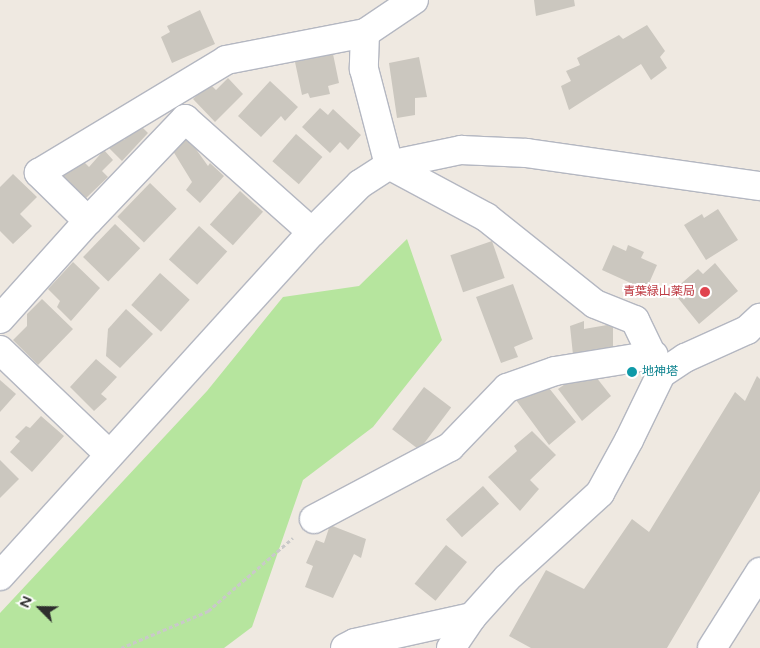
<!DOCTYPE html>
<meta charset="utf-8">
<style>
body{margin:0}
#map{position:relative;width:760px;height:648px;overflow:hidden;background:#efe9e1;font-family:"Varela Round","Noto Sans JP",sans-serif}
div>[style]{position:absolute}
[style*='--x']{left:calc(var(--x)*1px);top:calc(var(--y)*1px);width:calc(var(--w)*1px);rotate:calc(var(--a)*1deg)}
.green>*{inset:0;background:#b6e59e}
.building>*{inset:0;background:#cbc7bf;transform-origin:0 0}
.path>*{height:3px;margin-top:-1.5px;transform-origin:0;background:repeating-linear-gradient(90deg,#c9c9c9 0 4px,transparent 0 6.5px)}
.roads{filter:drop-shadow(1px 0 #b4b7c1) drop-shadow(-1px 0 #b4b7c1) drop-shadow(0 1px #b4b7c1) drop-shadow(0 -1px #b4b7c1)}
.minor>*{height:28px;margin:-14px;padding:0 14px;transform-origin:14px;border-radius:14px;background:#fff}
.dots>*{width:14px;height:14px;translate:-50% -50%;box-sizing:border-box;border:2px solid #fff;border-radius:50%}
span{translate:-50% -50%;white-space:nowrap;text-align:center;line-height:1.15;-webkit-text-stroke:4px #fff;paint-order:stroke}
.health-label{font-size:12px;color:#be3a42}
.right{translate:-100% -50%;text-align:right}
.culture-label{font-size:12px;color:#0d838f}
.left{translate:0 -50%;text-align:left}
.north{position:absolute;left:15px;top:583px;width:50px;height:50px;-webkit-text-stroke:4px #fff;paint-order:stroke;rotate:293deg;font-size:14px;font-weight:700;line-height:20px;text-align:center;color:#2e2e2e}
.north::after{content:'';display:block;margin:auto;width:18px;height:22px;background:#2e2e2e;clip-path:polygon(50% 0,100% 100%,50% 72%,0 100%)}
</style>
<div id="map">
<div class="green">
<div style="clip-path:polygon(407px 239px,442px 340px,373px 427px,303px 480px,252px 627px,224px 648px,0 648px,0 613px,207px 391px,283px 297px,359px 286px)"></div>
</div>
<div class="building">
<div style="clip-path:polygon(534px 0,574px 0,575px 6px,536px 16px)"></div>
<div style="clip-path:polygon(200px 10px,215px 44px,172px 63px,161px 37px,170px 32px,167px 26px)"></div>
<div style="clip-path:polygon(647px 25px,665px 51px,660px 57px,667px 68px,651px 80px,641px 64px,569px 110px,561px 86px,571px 81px,566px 71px,580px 65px,577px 58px,619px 35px,623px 39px)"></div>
<div style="clip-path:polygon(333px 54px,339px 83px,328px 86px,330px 94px,310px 98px,308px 93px,302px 95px,295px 62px)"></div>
<div style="clip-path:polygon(419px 57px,427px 97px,415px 98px,415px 115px,397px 118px,389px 63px)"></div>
<div style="clip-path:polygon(228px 78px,243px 94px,215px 122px,193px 99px,209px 83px,216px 90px)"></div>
<div style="clip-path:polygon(270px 81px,298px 107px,285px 121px,281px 116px,261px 137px,238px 116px)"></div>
<div style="clip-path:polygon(320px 108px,328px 115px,333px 109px,361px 135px,348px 150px,340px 142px,330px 153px,302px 127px)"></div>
<div style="clip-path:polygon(139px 124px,148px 133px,122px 161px,109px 148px,119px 136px,124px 140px)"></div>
<div style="left:296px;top:134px;width:35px;height:36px;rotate:41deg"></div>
<div style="clip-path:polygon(188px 138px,208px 166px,210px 163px,224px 176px,200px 203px,186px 190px,192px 182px,173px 151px)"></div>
<div style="clip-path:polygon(104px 150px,113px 160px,102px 171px,108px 177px,85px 199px,62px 176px,81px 159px,89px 167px)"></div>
<div style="clip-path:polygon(13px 174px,37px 197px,20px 214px,32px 226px,13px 244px,0 231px,0 187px)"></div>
<div style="left:150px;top:183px;width:37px;height:47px;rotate:44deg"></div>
<div style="left:240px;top:191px;width:31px;height:45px;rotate:42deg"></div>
<div style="clip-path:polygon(718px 209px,738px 240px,706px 260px,684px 225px,702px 214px,704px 218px)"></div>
<div style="left:115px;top:224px;width:35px;height:46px;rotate:44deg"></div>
<div style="left:199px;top:226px;width:38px;height:45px;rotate:42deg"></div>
<div style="left:492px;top:241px;width:39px;height:44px;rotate:71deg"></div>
<div style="clip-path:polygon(613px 245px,626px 251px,628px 245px,644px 252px,641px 258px,657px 265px,646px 290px,602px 270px)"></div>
<div style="clip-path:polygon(73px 262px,100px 288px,71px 321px,57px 307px,60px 301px,48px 289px)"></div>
<div style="clip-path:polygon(715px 263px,738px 291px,699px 324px,678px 298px,682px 295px,676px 288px,698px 269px,703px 274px)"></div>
<div style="left:160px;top:273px;width:40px;height:43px;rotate:42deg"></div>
<div style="clip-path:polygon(513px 284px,533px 339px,514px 347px,518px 357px,501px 363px,476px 297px)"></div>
<div style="clip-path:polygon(42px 299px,73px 329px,38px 365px,13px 340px,27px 326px,27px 314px)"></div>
<div style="clip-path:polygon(126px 309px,153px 334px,120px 368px,106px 356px,108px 329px)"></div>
<div style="clip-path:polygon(584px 321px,584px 329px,613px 324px,613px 351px,573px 355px,570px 326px)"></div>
<div style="clip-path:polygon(96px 359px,117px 377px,101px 394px,107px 399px,94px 411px,70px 387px)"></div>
<div style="clip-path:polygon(757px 376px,760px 379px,760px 491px,667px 648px,531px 648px,509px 636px,546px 570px,584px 589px,632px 519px,649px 532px,735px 392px,745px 401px)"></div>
<div style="clip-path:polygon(575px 377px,596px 377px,611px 396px,582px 421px,558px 389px)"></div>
<div style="clip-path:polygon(0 380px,16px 394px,0 412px)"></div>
<div style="clip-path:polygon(538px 386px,542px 391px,549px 388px,576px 422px,549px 445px,513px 396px)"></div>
<div style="left:424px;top:387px;width:34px;height:53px;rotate:37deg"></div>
<div style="clip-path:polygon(41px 416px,64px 436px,32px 472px,10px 452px,20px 441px,15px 437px,26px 426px,30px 428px)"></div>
<div style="clip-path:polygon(532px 431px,556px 455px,530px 480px,539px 489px,520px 511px,488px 477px,517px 451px,514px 446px)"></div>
<div style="clip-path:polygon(0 460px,19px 479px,0 498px)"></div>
<div style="left:483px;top:486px;width:24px;height:50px;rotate:48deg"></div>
<div style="clip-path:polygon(330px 525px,366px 539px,361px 558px,354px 554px,333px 598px,305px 587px,313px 566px,306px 563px,316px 540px,324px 543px)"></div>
<div style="left:446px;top:545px;width:27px;height:50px;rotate:39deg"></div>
</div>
<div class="path">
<div style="--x:121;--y:648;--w:95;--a:-23"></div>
<div style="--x:208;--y:611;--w:112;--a:-40.7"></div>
</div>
<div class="roads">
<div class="minor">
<div style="--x:365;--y:33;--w:36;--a:92"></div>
<div style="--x:364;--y:69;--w:99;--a:75.4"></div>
<div style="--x:389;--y:165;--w:110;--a:28.2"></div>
<div style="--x:486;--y:217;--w:139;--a:38.6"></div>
<div style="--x:595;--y:304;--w:43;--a:21.8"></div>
<div style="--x:635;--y:320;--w:60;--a:64.3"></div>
<div style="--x:88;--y:221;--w:69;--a:-135.6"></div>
<div style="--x:39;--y:173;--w:218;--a:-31.1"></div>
<div style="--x:226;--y:60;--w:142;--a:-11"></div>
<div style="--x:365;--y:33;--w:59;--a:-34"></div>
<div style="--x:0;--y:319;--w:132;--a:-48.1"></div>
<div style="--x:88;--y:221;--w:141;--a:-46.4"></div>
<div style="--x:185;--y:119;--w:170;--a:41.7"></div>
<div style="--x:0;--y:350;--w:151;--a:43.7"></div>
<div style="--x:314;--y:519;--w:154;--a:-27.9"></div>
<div style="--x:450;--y:447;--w:82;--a:-46"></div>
<div style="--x:507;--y:388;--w:51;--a:-19.5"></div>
<div style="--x:555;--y:371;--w:100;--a:-9.2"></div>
<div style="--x:0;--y:576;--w:464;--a:-47.8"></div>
<div style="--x:312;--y:232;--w:68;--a:-45"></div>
<div style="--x:360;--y:184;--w:35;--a:-33"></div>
<div style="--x:389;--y:165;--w:74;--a:-11.8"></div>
<div style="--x:461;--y:150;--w:66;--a:2.6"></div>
<div style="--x:527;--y:153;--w:235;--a:8.1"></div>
<div style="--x:345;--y:648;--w:11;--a:-27"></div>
<div style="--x:355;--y:643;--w:120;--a:-12.5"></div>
<div style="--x:451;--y:648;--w:37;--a:-56"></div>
<div style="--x:472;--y:617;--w:52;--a:-48.1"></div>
<div style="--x:507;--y:578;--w:126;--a:-42.4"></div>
<div style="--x:600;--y:493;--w:60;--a:-61.3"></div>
<div style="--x:629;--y:440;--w:73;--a:-64.1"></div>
<div style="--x:661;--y:374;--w:29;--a:-34"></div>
<div style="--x:685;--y:358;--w:68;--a:-24.3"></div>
<div style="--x:747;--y:330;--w:18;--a:-43"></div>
<div style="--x:712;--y:648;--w:90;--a:-57.7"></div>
</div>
</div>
<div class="dots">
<div style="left:705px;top:292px;background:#e0444e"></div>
<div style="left:632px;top:372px;background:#0f9aa8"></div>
</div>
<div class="health-label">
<span class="right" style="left:695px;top:292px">青葉緑山薬局</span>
</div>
<div class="culture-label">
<span class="left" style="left:642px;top:372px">地神塔</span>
</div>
<div class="north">N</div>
</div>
